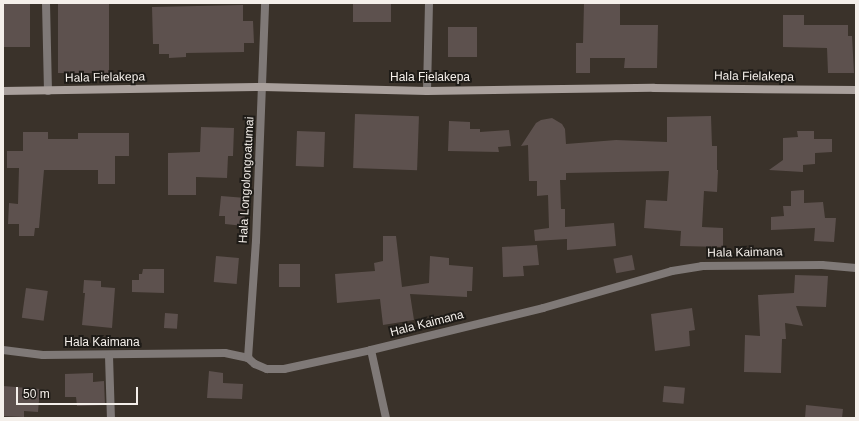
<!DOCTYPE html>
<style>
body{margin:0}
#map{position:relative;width:859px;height:421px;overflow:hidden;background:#3a322a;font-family:Arial,sans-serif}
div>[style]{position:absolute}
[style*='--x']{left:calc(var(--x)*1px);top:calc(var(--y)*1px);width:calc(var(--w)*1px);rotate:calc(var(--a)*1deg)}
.building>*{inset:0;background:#5d514e;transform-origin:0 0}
.street>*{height:8px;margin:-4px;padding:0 4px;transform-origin:4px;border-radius:4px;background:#7f7977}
.secondary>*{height:8px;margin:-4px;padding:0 4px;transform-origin:4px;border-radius:4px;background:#a9a09c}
span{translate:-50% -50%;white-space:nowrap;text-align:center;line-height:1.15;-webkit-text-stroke:4px #1e1b17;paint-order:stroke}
.street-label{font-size:12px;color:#f4efea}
.frame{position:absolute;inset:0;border:4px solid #f4efea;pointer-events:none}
.scale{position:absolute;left:16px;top:387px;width:122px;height:18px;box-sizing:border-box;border:2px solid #f4efea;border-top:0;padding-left:5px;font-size:12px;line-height:14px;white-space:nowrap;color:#f4efea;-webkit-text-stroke:3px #1e1b17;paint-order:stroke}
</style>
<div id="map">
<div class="building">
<div style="left:3px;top:3px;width:27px;height:44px"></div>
<div style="left:58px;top:3px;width:51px;height:70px"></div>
<div style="left:353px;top:3px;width:38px;height:19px"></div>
<div style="clip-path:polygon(584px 3px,620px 3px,620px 25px,658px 25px,657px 68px,624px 68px,625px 58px,590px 58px,590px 73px,576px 73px,576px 43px,583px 43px)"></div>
<div style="clip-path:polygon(243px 5px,243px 21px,253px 21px,254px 43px,244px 43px,244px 52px,186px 53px,186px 57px,169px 58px,169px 54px,159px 54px,159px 44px,153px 44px,152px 7px)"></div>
<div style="clip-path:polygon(783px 15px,804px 15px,804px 25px,848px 25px,848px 36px,852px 36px,854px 73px,828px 73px,827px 48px,783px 47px)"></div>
<div style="left:448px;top:27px;width:29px;height:30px"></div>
<div style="left:355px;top:114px;width:64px;height:54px;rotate:2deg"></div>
<div style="clip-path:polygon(711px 116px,712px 146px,717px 146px,717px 170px,718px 170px,717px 192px,704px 191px,702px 227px,723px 228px,723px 247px,680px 246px,681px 231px,644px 228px,646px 200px,667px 201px,669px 171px,566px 173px,566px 180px,560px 180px,561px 209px,565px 209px,565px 227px,614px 223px,616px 246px,567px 250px,567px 239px,535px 241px,534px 230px,549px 228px,548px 195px,537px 196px,537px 181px,529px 181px,528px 145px,521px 146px,536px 123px,541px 120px,552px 118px,562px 124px,565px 129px,566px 144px,616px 140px,667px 142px,667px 117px)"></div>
<div style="clip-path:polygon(449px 121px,470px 122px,470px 129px,480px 129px,480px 132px,509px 130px,511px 146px,498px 147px,499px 152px,448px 151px)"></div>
<div style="clip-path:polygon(201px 127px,234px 128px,233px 156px,228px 156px,227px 178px,196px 177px,196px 195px,168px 195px,168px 153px,200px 152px)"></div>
<div style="left:297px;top:131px;width:28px;height:35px;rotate:2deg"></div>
<div style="clip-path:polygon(797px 131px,814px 131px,814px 139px,832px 139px,832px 152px,815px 153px,815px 164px,803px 165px,803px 172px,769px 170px,783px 160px,783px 138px,798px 137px)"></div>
<div style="clip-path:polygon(23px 132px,48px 132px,48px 139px,78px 139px,78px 133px,129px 133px,129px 156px,115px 156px,115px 184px,98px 184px,98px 170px,44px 170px,39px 228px,35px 228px,34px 236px,19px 236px,19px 224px,8px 224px,9px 203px,18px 204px,19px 168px,7px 168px,7px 151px,23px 151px)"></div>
<div style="clip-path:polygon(804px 190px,804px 203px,823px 202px,825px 218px,836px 218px,834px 242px,814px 241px,815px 228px,771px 230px,771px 217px,784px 216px,783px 206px,791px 206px,791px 191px)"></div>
<div style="clip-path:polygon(221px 196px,246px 198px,244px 226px,225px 224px,225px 216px,219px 216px)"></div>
<div style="clip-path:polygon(383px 236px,396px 236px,402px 287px,429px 283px,430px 256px,449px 258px,449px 265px,473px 267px,472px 291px,467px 291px,467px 297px,410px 294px,414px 320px,383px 325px,380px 299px,337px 303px,335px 274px,375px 271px,374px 263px,383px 261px)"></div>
<div style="clip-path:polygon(537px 245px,539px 265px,523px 266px,524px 276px,503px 277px,502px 247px)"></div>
<div style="left:632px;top:255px;width:15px;height:19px;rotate:79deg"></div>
<div style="left:216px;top:256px;width:23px;height:26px;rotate:5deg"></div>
<div style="left:279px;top:264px;width:21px;height:23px"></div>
<div style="clip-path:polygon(143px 269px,164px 269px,164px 293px,132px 292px,132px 280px,139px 280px,139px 274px,142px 274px)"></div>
<div style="clip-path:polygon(795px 275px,828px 276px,826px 307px,796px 306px,803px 326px,785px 323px,786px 339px,782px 339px,781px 373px,744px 372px,745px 335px,760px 336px,758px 295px,794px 293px)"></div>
<div style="clip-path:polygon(84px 280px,101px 281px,101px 287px,115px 288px,112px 328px,82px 325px,85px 293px,83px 293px)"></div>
<div style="left:26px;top:288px;width:22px;height:30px;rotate:8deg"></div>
<div style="clip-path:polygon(692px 308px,695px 330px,689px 331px,690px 346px,655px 351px,651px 314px)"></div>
<div style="left:165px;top:313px;width:13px;height:15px;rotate:4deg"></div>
<div style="clip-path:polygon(209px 371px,223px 373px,223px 383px,243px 384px,242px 399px,207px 398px)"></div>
<div style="clip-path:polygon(93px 373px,93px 382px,104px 381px,105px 405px,77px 406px,76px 397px,65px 397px,65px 374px)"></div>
<div style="clip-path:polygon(3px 386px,40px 389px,38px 412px,24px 411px,24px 417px,3px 416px)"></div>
<div style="left:664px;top:386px;width:21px;height:16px;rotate:5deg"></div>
<div style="clip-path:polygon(806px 405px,843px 409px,842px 418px,805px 418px)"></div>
</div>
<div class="street">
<div style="--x:46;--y:3;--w:88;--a:88.7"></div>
<div style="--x:427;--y:91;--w:88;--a:-88.7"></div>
<div style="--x:3;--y:350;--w:40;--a:7.1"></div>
<div style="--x:43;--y:355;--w:182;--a:-0.6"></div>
<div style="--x:225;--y:353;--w:24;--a:12"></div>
<div style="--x:248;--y:358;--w:9;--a:41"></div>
<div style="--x:255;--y:364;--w:13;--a:23"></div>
<div style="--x:267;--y:369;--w:17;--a:0"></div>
<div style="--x:284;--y:369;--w:89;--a:-12.3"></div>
<div style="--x:371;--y:350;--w:177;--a:-13.7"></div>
<div style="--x:543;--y:308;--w:134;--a:-16"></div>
<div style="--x:672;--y:271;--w:30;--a:-9"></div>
<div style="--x:702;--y:266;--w:120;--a:-0.5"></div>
<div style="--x:822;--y:265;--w:34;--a:5"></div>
<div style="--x:371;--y:350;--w:70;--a:77.6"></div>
<div style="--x:109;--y:356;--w:62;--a:88.2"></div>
<div style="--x:248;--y:358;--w:117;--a:-86.1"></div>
<div style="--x:256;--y:241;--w:238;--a:-87.8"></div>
</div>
<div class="secondary">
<div style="--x:3;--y:91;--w:260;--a:-0.9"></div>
<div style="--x:263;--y:87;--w:164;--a:1.4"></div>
<div style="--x:427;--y:91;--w:227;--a:-0.8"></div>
<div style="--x:654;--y:88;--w:202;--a:0.6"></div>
</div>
<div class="street-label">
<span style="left:754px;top:77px;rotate:1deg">Hala Fielakepa</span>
<span style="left:105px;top:78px;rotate:-1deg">Hala Fielakepa</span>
<span style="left:430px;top:78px">Hala Fielakepa</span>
<span style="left:247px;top:180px;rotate:-87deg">Hala Longolongoatumai</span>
<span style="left:745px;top:253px;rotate:-1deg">Hala Kaimana</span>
<span style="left:427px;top:324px;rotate:-14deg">Hala Kaimana</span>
<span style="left:102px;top:343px">Hala Kaimana</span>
</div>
<div class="frame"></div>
<div class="scale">50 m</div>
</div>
